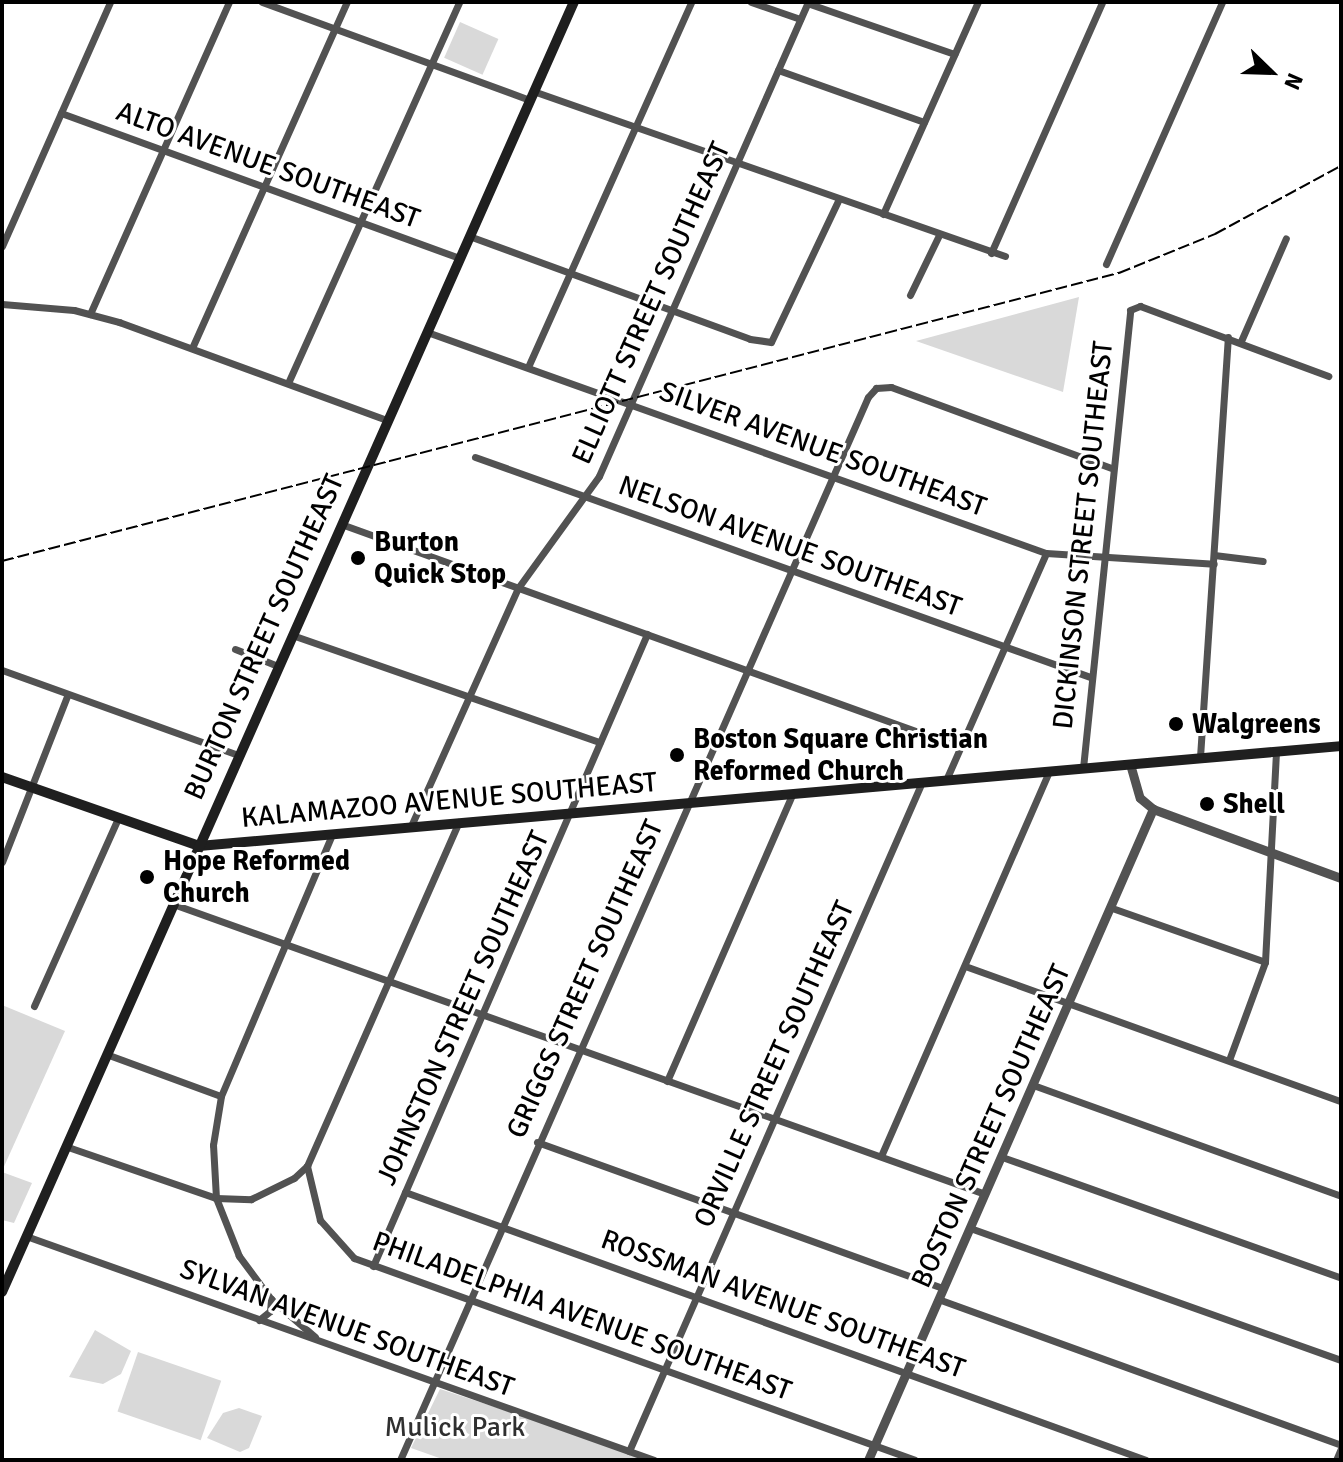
<!DOCTYPE html>
<style>
body{margin:0}
#map{position:relative;width:1343px;height:1462px;overflow:hidden;background:#fff;font-family:Signika,sans-serif}
div>[style]{position:absolute}
[style*='--x']{left:calc(var(--x)*1px);top:calc(var(--y)*1px);width:calc(var(--w)*1px);rotate:calc(var(--a)*1deg)}
.green>*{inset:0;background:#d9d9d9;transform-origin:0 0}
.minor>*{height:7px;margin:-3.5px;padding:0 3.5px;transform-origin:3.5px;border-radius:3.5px;background:#525252}
.tertiary>*{height:9px;margin:-4.5px;padding:0 4.5px;transform-origin:4.5px;border-radius:4.5px;background:#525252}
.secondary>*{height:10px;margin:-5px;padding:0 5px;transform-origin:5px;border-radius:5px;background:#1f1f1f}
.rail>*{height:2px;margin-top:-1px;transform-origin:0;background:repeating-linear-gradient(90deg,#000 0 12px,transparent 0 16px)}
.dots>*{width:22px;height:22px;translate:-50% -50%;box-sizing:border-box;border:4px solid #fff;border-radius:50%}
span{translate:-50% -50%;white-space:nowrap;text-align:center;line-height:1.15;-webkit-text-stroke:6px #fff;paint-order:stroke}
.street-label{font-size:28px;color:#000}
.poi-label{font-size:28px;color:#000;font-weight:700}
.left{translate:0 -50%;text-align:left}
.park-label{font-size:28px;color:#303030}
.frame{position:absolute;inset:0;border:4px solid #000;pointer-events:none}
.north{position:absolute;left:1231px;top:32px;width:80px;height:80px;-webkit-text-stroke:6px #fff;paint-order:stroke;rotate:113deg;font-size:22px;font-weight:700;line-height:32px;text-align:center;color:#000}
.north::after{content:'';display:block;margin:auto;width:28px;height:36px;background:#000;clip-path:polygon(50% 0,100% 100%,50% 72%,0 100%)}
</style>
<div id="map">
<div class="green">
<div style="left:460px;top:22px;width:42px;height:39px;rotate:24deg"></div>
<div style="clip-path:polygon(1079px 297px,1063px 392px,916px 341px)"></div>
<div style="clip-path:polygon(2px 1005px,65px 1031px,2px 1171px)"></div>
<div style="clip-path:polygon(2px 1172px,32px 1183px,14px 1223px,2px 1220px)"></div>
<div style="clip-path:polygon(95px 1330px,131px 1351px,121px 1374px,103px 1384px,69px 1377px)"></div>
<div style="left:138px;top:1352px;width:88px;height:63px;rotate:19deg"></div>
<div style="clip-path:polygon(440px 1389px,620px 1448px,651px 1460px,445px 1460px,411px 1448px)"></div>
<div style="clip-path:polygon(239px 1408px,262px 1416px,249px 1448px,240px 1452px,207px 1438px,223px 1413px)"></div>
</div>
<div class="minor">
<div style="--x:262;--y:2;--w:285;--a:20.1"></div>
<div style="--x:751;--y:2;--w:52;--a:19.1"></div>
<div style="--x:807;--y:3;--w:156;--a:19.1"></div>
<div style="--x:778;--y:70;--w:155;--a:19.6"></div>
<div style="--x:533;--y:91;--w:500;--a:19.27"></div>
<div style="--x:61;--y:113;--w:424;--a:20"></div>
<div style="--x:883;--y:214;--w:232;--a:-65.9"></div>
<div style="--x:469;--y:236;--w:299;--a:20.1"></div>
<div style="--x:750;--y:339;--w:21;--a:8"></div>
<div style="--x:771;--y:342;--w:156;--a:-64.6"></div>
<div style="--x:2;--y:246;--w:267;--a:-66.1"></div>
<div style="--x:991;--y:253;--w:274;--a:-66.1"></div>
<div style="--x:1106;--y:264;--w:287;--a:-66.1"></div>
<div style="--x:910;--y:295;--w:67;--a:-64.2"></div>
<div style="--x:2;--y:304;--w:72;--a:4.8"></div>
<div style="--x:74;--y:310;--w:47;--a:14.9"></div>
<div style="--x:119;--y:322;--w:285;--a:20.1"></div>
<div style="--x:90;--y:314;--w:342;--a:-66"></div>
<div style="--x:427;--y:332;--w:657;--a:19.65"></div>
<div style="--x:1046;--y:553;--w:168;--a:3.7"></div>
<div style="--x:1241;--y:341;--w:112;--a:-66.4"></div>
<div style="--x:192;--y:348;--w:379;--a:-65.9"></div>
<div style="--x:528;--y:367;--w:400;--a:-65.9"></div>
<div style="--x:288;--y:383;--w:418;--a:-65.8"></div>
<div style="--x:475;--y:457;--w:653;--a:19.68"></div>
<div style="--x:341;--y:524;--w:658;--a:19.81"></div>
<div style="--x:1214;--y:555;--w:49;--a:7"></div>
<div style="--x:292;--y:635;--w:326;--a:19.2"></div>
<div style="--x:235;--y:649;--w:46;--a:21.6"></div>
<div style="--x:2;--y:670;--w:251;--a:19.8"></div>
<div style="--x:1200;--y:757;--w:421;--a:-86.2"></div>
<div style="--x:1083;--y:768;--w:460;--a:-84.1"></div>
<div style="--x:1130;--y:310;--w:11;--a:-22"></div>
<div style="--x:1140;--y:306;--w:201;--a:20.4"></div>
<div style="--x:946;--y:780;--w:248;--a:-66.2"></div>
<div style="--x:411;--y:826;--w:261;--a:-65.8"></div>
<div style="--x:518;--y:588;--w:138;--a:-54.1"></div>
<div style="--x:599;--y:476;--w:518;--a:-66.21"></div>
<div style="--x:2;--y:862;--w:180;--a:-68.6"></div>
<div style="--x:173;--y:904;--w:862;--a:19.65"></div>
<div style="--x:1112;--y:908;--w:162;--a:19.4"></div>
<div style="--x:965;--y:966;--w:400;--a:19.8"></div>
<div style="--x:34;--y:1006;--w:206;--a:-65.9"></div>
<div style="--x:106;--y:1054;--w:122;--a:20.1"></div>
<div style="--x:1229;--y:1060;--w:104;--a:-69.8"></div>
<div style="--x:1265;--y:962;--w:211;--a:-87"></div>
<div style="--x:667;--y:1081;--w:314;--a:-66.4"></div>
<div style="--x:1033;--y:1085;--w:327;--a:19.8"></div>
<div style="--x:537;--y:1142;--w:431;--a:19.8"></div>
<div style="--x:65;--y:1146;--w:160;--a:19"></div>
<div style="--x:216;--y:1198;--w:35;--a:2"></div>
<div style="--x:251;--y:1199;--w:48;--a:-26"></div>
<div style="--x:294;--y:1178;--w:18;--a:-43"></div>
<div style="--x:307;--y:1166;--w:376;--a:-66.2"></div>
<div style="--x:881;--y:1156;--w:420;--a:-66.4"></div>
<div style="--x:1002;--y:1157;--w:360;--a:19.6"></div>
<div style="--x:307;--y:1166;--w:56;--a:76.5"></div>
<div style="--x:320;--y:1220;--w:51;--a:48.2"></div>
<div style="--x:354;--y:1258;--w:596;--a:19.8"></div>
<div style="--x:405;--y:1192;--w:788;--a:19.88"></div>
<div style="--x:970;--y:1228;--w:394;--a:19.6"></div>
<div style="--x:26;--y:1236;--w:667;--a:19.63"></div>
<div style="--x:373;--y:1266;--w:689;--a:-66.56"></div>
<div style="--x:938;--y:1299;--w:429;--a:19.9"></div>
<div style="--x:259;--y:1320;--w:14;--a:-39"></div>
<div style="--x:270;--y:1311;--w:12;--a:-85"></div>
<div style="--x:315;--y:1337;--w:58;--a:-139.2"></div>
<div style="--x:271;--y:1299;--w:54;--a:-126.7"></div>
<div style="--x:239;--y:1256;--w:62;--a:-111.6"></div>
<div style="--x:216;--y:1198;--w:53;--a:-93.2"></div>
<div style="--x:213;--y:1145;--w:50;--a:-80.7"></div>
<div style="--x:221;--y:1096;--w:285;--a:-67"></div>
<div style="--x:629;--y:1451;--w:730;--a:-66.35"></div>
<div style="--x:400;--y:1460;--w:1161;--a:-66.24"></div>
<div style="--x:868;--y:397;--w:12;--a:-48"></div>
<div style="--x:876;--y:388;--w:15;--a:-4"></div>
<div style="--x:891;--y:387;--w:234;--a:20.2"></div>
<div style="--x:1336;--y:1460;--w:13;--a:-67"></div>
</div>
<div class="tertiary">
<div style="--x:1130;--y:764;--w:35;--a:74"></div>
<div style="--x:1140;--y:798;--w:17;--a:40"></div>
<div style="--x:1153;--y:809;--w:200;--a:20.2"></div>
<div style="--x:868;--y:1460;--w:711;--a:-66.36"></div>
</div>
<div class="secondary">
<div style="--x:2;--y:777;--w:209;--a:19.3"></div>
<div style="--x:199;--y:846;--w:1146;--a:-5"></div>
<div style="--x:2;--y:1292;--w:1411;--a:-66.09"></div>
</div>
<div class="rail">
<div style="--x:2;--y:561;--w:1154;--a:-14.46"></div>
<div style="--x:1119;--y:273;--w:104;--a:-22.1"></div>
<div style="--x:1215;--y:234;--w:143;--a:-28.4"></div>
</div>
<div class="dots">
<div style="left:358px;top:558px;background:#000"></div>
<div style="left:1176px;top:724px;background:#000"></div>
<div style="left:677px;top:755px;background:#000"></div>
<div style="left:1207px;top:804px;background:#000"></div>
<div style="left:147px;top:877px;background:#000"></div>
</div>
<div class="street-label">
<span style="left:268px;top:165px;rotate:20deg">ALTO AVENUE SOUTHEAST</span>
<span style="left:651px;top:303px;rotate:-66deg">ELLIOTT STREET SOUTHEAST</span>
<span style="left:823px;top:449px;rotate:20deg">SILVER AVENUE SOUTHEAST</span>
<span style="left:1083px;top:535px;rotate:-84deg">DICKINSON STREET SOUTHEAST</span>
<span style="left:790px;top:546px;rotate:20deg">NELSON AVENUE SOUTHEAST</span>
<span style="left:264px;top:637px;rotate:-66deg">BURTON STREET SOUTHEAST</span>
<span style="left:449px;top:800px;rotate:-5deg">KALAMAZOO AVENUE SOUTHEAST</span>
<span style="left:585px;top:979px;rotate:-66deg">GRIGGS STREET SOUTHEAST</span>
<span style="left:463px;top:1008px;rotate:-66deg">JOHNSTON STREET SOUTHEAST</span>
<span style="left:774px;top:1064px;rotate:-66deg">ORVILLE STREET SOUTHEAST</span>
<span style="left:991px;top:1126px;rotate:-66deg">BOSTON STREET SOUTHEAST</span>
<span style="left:783px;top:1304px;rotate:20deg">ROSSMAN AVENUE SOUTHEAST</span>
<span style="left:582px;top:1316px;rotate:20deg">PHILADELPHIA AVENUE SOUTHEAST</span>
<span style="left:347px;top:1328px;rotate:20deg">SYLVAN AVENUE SOUTHEAST</span>
</div>
<div class="poi-label">
<span class="left" style="left:374px;top:558px">Burton<br>Quick Stop</span>
<span class="left" style="left:1192px;top:724px">Walgreens</span>
<span class="left" style="left:693px;top:755px">Boston Square Christian<br>Reformed Church</span>
<span class="left" style="left:1223px;top:804px">Shell</span>
<span class="left" style="left:163px;top:877px">Hope Reformed<br>Church</span>
</div>
<div class="park-label">
<span style="left:455px;top:1427px">Mulick Park</span>
</div>
<div class="frame"></div>
<div class="north">N</div>
</div>
